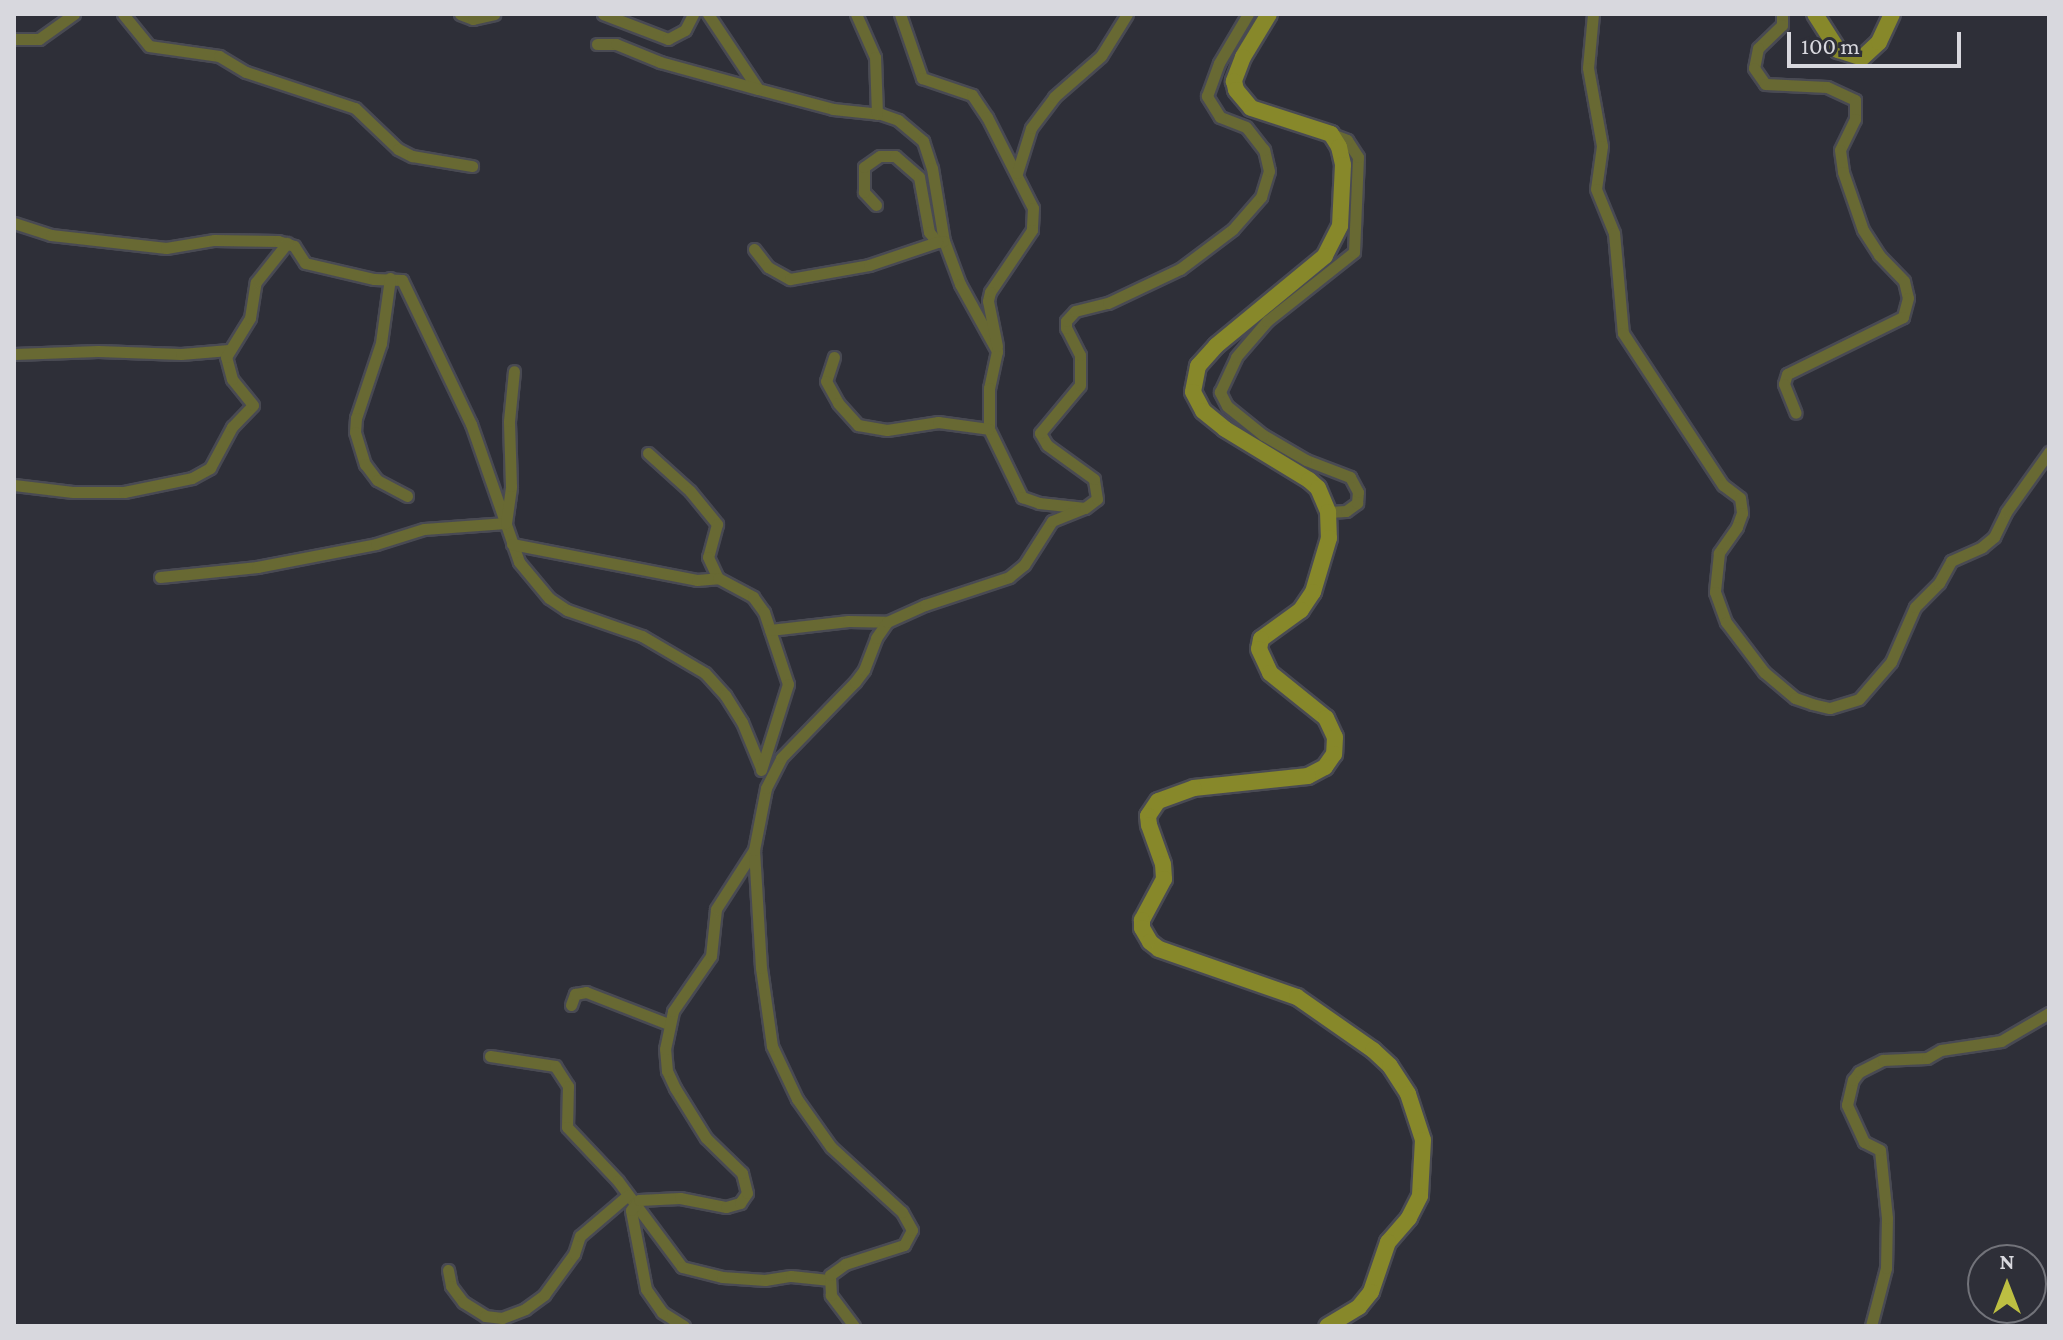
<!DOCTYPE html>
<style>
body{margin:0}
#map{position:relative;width:2063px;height:1340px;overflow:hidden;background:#2e2f38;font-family:"Crimson Pro",serif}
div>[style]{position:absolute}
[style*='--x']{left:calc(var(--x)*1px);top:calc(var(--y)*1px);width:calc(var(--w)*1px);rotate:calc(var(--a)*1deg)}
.roads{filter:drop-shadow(2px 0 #494a53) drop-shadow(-2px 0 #494a53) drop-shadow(0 2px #494a53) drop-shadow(0 -2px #494a53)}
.street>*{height:11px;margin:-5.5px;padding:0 5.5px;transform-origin:5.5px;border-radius:5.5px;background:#686933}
.secondary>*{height:16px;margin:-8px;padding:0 8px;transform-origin:8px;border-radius:8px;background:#87882a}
span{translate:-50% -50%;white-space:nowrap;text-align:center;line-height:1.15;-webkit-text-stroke:8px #2e2f38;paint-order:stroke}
.frame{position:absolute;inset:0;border:16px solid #d8d8de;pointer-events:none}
.north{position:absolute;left:1967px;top:1244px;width:80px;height:80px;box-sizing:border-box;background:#2e2f38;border:2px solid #72737a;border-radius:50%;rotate:0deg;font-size:22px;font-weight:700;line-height:32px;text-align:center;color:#d8d8de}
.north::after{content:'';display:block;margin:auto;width:28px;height:36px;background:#bdbf42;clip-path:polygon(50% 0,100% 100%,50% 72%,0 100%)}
.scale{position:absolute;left:1787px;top:32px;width:174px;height:36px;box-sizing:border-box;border:4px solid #d8d8de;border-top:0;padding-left:10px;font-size:24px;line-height:28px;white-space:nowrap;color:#d8d8de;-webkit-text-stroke:6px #2e2f38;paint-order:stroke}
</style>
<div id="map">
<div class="roads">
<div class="street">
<div style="--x:123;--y:14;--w:41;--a:50.9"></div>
<div style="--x:149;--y:46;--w:71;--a:8.1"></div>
<div style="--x:219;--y:56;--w:31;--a:31"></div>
<div style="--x:246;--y:72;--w:115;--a:18.3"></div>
<div style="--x:355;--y:108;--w:59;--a:43.6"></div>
<div style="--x:398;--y:149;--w:16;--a:27"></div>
<div style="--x:412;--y:156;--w:61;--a:9.5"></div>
<div style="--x:460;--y:14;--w:14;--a:21"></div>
<div style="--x:473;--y:19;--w:22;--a:-13"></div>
<div style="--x:603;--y:14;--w:70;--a:21"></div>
<div style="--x:668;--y:39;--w:19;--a:-28"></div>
<div style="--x:685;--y:30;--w:18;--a:-63"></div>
<div style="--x:708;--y:14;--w:90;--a:56.3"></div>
<div style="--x:758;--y:89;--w:78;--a:14.9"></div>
<div style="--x:833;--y:109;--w:48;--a:5.9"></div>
<div style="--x:881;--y:114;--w:18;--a:19"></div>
<div style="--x:898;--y:120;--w:33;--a:40"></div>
<div style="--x:923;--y:141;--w:28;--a:72"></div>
<div style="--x:932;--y:168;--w:74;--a:80.7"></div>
<div style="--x:944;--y:241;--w:46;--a:69.6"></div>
<div style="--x:960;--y:284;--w:77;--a:61.1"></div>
<div style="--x:997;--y:351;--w:38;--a:102"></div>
<div style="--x:989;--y:388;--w:41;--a:90"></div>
<div style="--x:989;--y:429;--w:76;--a:64.1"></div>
<div style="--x:1022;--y:497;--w:18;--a:19"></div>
<div style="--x:1039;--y:503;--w:46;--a:6.2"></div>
<div style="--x:856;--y:14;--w:47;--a:66.2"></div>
<div style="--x:875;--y:57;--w:57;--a:88"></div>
<div style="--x:900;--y:14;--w:68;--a:71"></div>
<div style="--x:922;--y:78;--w:53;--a:18.8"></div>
<div style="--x:972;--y:95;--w:27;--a:56"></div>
<div style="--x:987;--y:117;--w:102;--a:63.2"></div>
<div style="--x:1033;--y:208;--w:22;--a:93"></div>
<div style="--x:1032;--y:230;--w:75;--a:124.1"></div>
<div style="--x:990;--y:292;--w:9;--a:103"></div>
<div style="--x:988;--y:301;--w:46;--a:78.7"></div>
<div style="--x:1593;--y:14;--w:54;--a:95.3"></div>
<div style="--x:1588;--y:68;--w:79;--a:79.8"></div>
<div style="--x:1602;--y:146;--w:43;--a:97.9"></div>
<div style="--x:1596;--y:189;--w:48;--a:67.8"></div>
<div style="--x:1614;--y:233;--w:100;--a:84.9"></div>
<div style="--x:1623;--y:333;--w:182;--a:56.7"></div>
<div style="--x:1723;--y:485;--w:21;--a:37"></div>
<div style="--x:1740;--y:498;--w:15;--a:82"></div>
<div style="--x:1742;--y:513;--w:15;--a:110"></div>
<div style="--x:1737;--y:527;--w:32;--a:125"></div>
<div style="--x:1719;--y:553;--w:39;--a:96"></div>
<div style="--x:1715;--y:592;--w:32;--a:70"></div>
<div style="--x:1726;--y:622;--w:63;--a:52.8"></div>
<div style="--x:1764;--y:672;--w:40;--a:40"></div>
<div style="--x:1795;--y:698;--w:18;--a:19"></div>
<div style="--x:1812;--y:704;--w:18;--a:13"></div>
<div style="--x:1830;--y:708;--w:30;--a:-17"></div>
<div style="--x:1859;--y:699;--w:49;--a:-49.1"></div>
<div style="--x:1891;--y:662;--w:60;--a:-66.4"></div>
<div style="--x:1915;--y:607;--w:34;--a:-45"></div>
<div style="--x:1939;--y:583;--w:25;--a:-61"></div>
<div style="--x:1951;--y:561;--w:34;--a:-24"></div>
<div style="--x:1982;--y:547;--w:16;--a:-40"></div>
<div style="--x:1994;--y:537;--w:28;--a:-64"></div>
<div style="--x:2006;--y:512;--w:74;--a:-54.4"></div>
<div style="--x:1782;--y:14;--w:11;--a:90"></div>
<div style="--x:1782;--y:25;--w:33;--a:136"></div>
<div style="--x:1758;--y:48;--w:20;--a:101"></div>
<div style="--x:1754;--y:68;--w:19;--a:55"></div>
<div style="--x:1765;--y:84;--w:62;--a:2.8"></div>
<div style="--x:1827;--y:87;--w:31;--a:25"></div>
<div style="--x:1855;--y:100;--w:19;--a:90"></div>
<div style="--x:1855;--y:119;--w:34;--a:116"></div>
<div style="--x:1840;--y:150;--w:22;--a:82"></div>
<div style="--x:1843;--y:172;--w:61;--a:71"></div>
<div style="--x:1863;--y:230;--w:30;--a:57"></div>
<div style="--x:1879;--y:255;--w:36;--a:46"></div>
<div style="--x:1904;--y:281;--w:17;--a:77"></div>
<div style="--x:1908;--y:298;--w:20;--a:105"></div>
<div style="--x:1903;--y:317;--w:129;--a:153.8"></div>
<div style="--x:1787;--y:374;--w:10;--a:107"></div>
<div style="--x:1784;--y:384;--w:31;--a:68"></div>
<div style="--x:14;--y:39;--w:25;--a:0"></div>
<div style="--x:39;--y:39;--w:43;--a:-35.5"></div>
<div style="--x:597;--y:44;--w:19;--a:0"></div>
<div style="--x:616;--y:44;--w:48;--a:22.2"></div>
<div style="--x:660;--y:62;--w:102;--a:15.4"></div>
<div style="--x:1017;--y:173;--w:47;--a:-72.7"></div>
<div style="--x:1031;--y:128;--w:39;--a:-53"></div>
<div style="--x:1054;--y:97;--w:62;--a:-41.1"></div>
<div style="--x:1101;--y:56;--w:49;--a:-58.2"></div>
<div style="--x:876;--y:205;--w:18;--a:-133"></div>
<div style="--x:864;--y:192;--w:25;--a:-90"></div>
<div style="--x:864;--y:167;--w:19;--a:-35"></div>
<div style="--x:880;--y:156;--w:15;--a:0"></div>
<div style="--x:895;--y:156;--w:32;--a:41"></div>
<div style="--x:919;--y:177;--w:56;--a:79.7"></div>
<div style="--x:929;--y:232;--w:13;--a:51"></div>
<div style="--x:937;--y:242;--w:6;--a:-9"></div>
<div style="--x:14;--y:223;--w:39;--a:18"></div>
<div style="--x:51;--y:235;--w:116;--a:6.4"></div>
<div style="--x:166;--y:248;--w:49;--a:-9.5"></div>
<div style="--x:214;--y:240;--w:64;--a:0.9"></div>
<div style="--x:278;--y:241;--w:17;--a:17"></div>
<div style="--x:294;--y:246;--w:20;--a:57"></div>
<div style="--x:305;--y:263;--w:71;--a:13.1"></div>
<div style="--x:374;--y:279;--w:28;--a:2"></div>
<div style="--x:402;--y:280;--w:160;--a:64.4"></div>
<div style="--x:471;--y:424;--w:146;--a:70.8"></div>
<div style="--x:519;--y:562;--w:47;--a:50.2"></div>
<div style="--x:549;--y:598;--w:22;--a:34"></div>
<div style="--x:567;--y:610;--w:79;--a:19.1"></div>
<div style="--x:642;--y:636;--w:73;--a:30.4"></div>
<div style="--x:705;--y:673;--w:30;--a:48"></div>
<div style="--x:725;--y:695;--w:32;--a:58"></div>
<div style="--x:742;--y:722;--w:50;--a:67.6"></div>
<div style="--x:754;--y:249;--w:23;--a:52"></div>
<div style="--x:768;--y:267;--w:25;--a:29"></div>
<div style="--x:790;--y:279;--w:80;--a:-10"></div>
<div style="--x:869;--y:265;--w:72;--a:-18.7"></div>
<div style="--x:390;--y:278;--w:66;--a:97.9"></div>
<div style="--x:381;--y:343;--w:79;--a:108.4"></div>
<div style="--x:356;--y:418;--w:14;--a:94"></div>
<div style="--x:355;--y:432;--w:34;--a:73"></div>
<div style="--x:365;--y:464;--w:20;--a:53"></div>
<div style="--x:377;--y:480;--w:34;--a:28"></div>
<div style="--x:14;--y:354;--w:84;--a:-2"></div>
<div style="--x:98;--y:351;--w:83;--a:2.1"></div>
<div style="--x:181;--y:354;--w:48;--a:-4.8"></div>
<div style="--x:834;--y:357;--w:25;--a:108"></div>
<div style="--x:826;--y:381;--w:25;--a:61"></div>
<div style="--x:838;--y:403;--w:30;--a:48"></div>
<div style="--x:858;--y:425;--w:29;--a:10"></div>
<div style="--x:887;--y:430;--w:52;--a:-8.9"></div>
<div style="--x:938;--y:422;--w:51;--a:7.8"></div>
<div style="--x:648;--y:453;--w:57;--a:42.1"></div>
<div style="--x:690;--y:491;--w:43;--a:50.7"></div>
<div style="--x:717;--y:524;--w:34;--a:105"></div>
<div style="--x:708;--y:557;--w:23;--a:65"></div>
<div style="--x:14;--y:485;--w:59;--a:6.8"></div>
<div style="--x:73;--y:492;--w:51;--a:0"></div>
<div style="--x:124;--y:492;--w:69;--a:-11.6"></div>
<div style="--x:192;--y:478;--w:21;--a:-29"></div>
<div style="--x:210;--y:468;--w:47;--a:-61.8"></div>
<div style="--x:232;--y:427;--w:30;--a:-46"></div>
<div style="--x:253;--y:405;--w:33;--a:-129"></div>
<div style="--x:232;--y:379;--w:23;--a:-105"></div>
<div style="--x:226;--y:357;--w:46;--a:-58.4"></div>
<div style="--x:250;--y:318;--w:36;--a:-81"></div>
<div style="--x:256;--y:282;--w:50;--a:-51.5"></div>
<div style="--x:1328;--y:512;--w:18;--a:-3"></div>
<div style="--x:1346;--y:511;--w:14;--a:-36"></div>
<div style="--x:1357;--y:503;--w:11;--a:-85"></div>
<div style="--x:1358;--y:492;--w:17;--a:-118"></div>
<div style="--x:1350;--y:477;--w:47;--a:-158.9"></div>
<div style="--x:1306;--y:460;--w:50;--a:-149.8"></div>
<div style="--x:1263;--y:435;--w:46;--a:-141.1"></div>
<div style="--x:1227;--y:406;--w:16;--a:-117"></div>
<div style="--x:1220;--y:392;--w:38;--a:-65"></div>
<div style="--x:1236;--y:357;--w:48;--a:-49.3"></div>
<div style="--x:1267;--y:321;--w:111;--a:-38.4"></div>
<div style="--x:1354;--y:252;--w:95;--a:-87.6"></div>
<div style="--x:1358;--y:157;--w:20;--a:-123"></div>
<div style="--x:1347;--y:140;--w:17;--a:-159"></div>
<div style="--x:512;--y:544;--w:188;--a:11"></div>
<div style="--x:697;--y:580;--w:21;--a:-5"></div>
<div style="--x:718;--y:578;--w:40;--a:28"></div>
<div style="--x:753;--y:597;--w:19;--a:54"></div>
<div style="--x:764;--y:612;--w:76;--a:71.6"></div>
<div style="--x:788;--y:684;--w:90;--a:107.4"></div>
<div style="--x:160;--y:577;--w:98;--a:-5.9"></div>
<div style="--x:257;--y:567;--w:121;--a:-10.9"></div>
<div style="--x:376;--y:544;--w:50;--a:-17.4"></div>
<div style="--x:424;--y:529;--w:82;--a:-4.2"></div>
<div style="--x:506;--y:523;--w:37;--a:-82"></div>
<div style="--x:511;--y:486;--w:65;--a:-91.8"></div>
<div style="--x:509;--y:421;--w:50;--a:-84.3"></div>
<div style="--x:770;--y:630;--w:79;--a:-6.6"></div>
<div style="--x:848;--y:621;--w:39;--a:1"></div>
<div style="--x:571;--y:1005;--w:12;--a:-70"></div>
<div style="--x:575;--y:994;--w:11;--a:-10"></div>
<div style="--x:586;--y:992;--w:88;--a:21.3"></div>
<div style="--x:490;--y:1056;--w:66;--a:8.7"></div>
<div style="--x:555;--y:1066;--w:24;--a:57"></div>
<div style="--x:568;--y:1086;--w:41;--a:91.4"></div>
<div style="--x:567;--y:1127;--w:74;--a:46.6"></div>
<div style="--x:618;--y:1181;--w:107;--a:53.3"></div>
<div style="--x:682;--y:1267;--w:41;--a:14"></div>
<div style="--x:722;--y:1277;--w:43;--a:4"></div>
<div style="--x:765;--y:1280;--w:26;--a:-9"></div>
<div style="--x:791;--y:1276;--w:37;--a:6"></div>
<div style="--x:448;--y:1270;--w:16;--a:79"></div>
<div style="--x:451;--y:1286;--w:20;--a:53"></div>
<div style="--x:463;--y:1302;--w:26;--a:32"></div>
<div style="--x:485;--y:1316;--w:17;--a:7"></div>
<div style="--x:502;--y:1318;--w:25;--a:-21"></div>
<div style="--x:525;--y:1309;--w:24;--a:-36"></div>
<div style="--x:544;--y:1295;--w:51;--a:-53.8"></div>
<div style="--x:574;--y:1254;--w:19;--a:-72"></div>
<div style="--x:580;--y:1236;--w:63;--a:-40.5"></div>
<div style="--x:684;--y:1326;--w:26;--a:-148"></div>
<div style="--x:662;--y:1312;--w:28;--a:-125"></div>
<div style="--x:646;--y:1289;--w:80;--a:-100.8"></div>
<div style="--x:631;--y:1210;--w:13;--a:-51"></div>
<div style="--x:639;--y:1200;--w:41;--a:-2.8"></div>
<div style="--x:680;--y:1198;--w:47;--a:11.1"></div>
<div style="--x:726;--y:1207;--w:15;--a:-16"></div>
<div style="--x:740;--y:1203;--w:12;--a:-55"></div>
<div style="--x:747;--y:1193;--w:21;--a:-104"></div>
<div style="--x:742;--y:1173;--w:50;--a:-135.8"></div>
<div style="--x:706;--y:1138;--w:59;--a:-121.8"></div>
<div style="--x:675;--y:1088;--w:19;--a:-115"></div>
<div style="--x:667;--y:1071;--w:22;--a:-95"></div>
<div style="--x:665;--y:1049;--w:39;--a:-78"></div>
<div style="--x:673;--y:1011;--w:67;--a:-55.4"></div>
<div style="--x:711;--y:956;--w:47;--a:-83.9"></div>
<div style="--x:716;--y:909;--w:70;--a:-57.2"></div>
<div style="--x:854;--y:1326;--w:39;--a:-127"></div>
<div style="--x:831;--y:1295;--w:20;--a:-93"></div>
<div style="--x:830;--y:1275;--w:19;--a:-36"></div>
<div style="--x:845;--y:1264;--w:62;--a:-17.9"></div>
<div style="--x:904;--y:1245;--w:17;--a:-62"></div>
<div style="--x:912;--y:1230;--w:21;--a:-119"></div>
<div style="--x:902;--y:1212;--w:96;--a:-137.5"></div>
<div style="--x:831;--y:1147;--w:59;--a:-125.3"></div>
<div style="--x:797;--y:1099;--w:59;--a:-115.3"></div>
<div style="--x:772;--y:1046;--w:79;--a:-98"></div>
<div style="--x:761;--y:968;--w:118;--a:-93.4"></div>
<div style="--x:754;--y:850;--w:63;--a:-79"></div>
<div style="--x:766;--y:788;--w:34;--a:-63"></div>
<div style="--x:781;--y:758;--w:106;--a:-45.8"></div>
<div style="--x:855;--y:682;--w:15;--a:-53"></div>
<div style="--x:864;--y:670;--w:34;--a:-69"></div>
<div style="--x:876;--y:638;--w:19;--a:-55"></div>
<div style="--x:887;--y:622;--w:42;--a:-24.1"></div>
<div style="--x:925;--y:605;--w:89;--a:-18.4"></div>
<div style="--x:1009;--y:577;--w:19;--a:-39"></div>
<div style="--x:1024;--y:565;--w:52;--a:-57.5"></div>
<div style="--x:1052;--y:521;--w:35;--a:-22"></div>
<div style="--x:1085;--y:508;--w:15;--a:-37"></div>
<div style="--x:1097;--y:499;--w:20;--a:-99"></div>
<div style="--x:1094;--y:479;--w:58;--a:-144.1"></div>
<div style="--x:1047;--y:445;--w:14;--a:-120"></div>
<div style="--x:1040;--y:433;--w:62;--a:-50.2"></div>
<div style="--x:1080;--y:385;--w:30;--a:-90"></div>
<div style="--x:1080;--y:355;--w:30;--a:-117"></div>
<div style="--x:1066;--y:328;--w:7;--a:-90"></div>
<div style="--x:1066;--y:321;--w:13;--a:-48"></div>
<div style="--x:1075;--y:311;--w:34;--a:-14"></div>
<div style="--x:1108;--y:303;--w:80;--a:-25.3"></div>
<div style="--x:1180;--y:269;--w:66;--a:-37"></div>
<div style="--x:1233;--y:229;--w:43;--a:-48.8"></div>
<div style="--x:1261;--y:197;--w:27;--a:-73"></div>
<div style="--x:1269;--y:171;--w:22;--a:-103"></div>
<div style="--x:1264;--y:150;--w:29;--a:-128"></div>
<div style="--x:1246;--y:127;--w:28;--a:-159"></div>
<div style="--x:1220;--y:117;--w:25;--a:-122"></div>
<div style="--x:1207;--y:96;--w:35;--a:-70"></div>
<div style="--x:1219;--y:63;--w:57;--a:-59.4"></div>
<div style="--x:1871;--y:1326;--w:60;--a:-75.5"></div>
<div style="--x:1886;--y:1268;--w:50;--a:-88.9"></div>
<div style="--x:1887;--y:1218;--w:68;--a:-95.9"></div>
<div style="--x:1880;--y:1150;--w:18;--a:-153"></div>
<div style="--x:1864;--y:1142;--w:41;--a:-114.7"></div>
<div style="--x:1847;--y:1105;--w:26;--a:-77"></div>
<div style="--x:1853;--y:1080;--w:10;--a:-53"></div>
<div style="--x:1859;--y:1072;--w:27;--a:-27"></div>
<div style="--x:1883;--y:1060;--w:44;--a:-2.6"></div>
<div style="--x:1927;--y:1058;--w:16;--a:-30"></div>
<div style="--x:1941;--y:1050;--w:61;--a:-8.5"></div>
<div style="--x:2001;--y:1041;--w:56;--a:-30.3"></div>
</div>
<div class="secondary">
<div style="--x:1269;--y:14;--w:50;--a:121.2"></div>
<div style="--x:1243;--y:57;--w:26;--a:111"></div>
<div style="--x:1234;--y:81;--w:9;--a:77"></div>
<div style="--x:1236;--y:90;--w:23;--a:50"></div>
<div style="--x:1251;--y:108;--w:84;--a:18"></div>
<div style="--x:1331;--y:134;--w:15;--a:58"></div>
<div style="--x:1339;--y:147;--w:18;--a:77"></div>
<div style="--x:1343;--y:165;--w:61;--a:92.8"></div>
<div style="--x:1340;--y:226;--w:34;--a:117"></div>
<div style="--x:1325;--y:256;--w:141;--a:140.5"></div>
<div style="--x:1216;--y:346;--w:27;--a:132"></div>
<div style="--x:1198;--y:366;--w:26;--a:101"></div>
<div style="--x:1193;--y:392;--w:21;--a:62"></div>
<div style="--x:1203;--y:411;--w:28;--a:39"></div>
<div style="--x:1225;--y:429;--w:98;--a:31.3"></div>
<div style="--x:1309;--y:480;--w:12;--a:42"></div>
<div style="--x:1318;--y:488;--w:26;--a:67"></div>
<div style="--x:1328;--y:512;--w:26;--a:88"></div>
<div style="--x:1329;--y:538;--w:56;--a:106.5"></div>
<div style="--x:1313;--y:592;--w:22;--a:124"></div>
<div style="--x:1301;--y:610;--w:49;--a:144.1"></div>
<div style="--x:1261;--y:639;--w:10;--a:101"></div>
<div style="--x:1259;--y:649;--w:26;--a:65"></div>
<div style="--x:1270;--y:673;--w:72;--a:38.8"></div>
<div style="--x:1326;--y:718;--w:21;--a:65"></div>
<div style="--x:1335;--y:737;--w:17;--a:93"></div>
<div style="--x:1334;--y:754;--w:16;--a:125"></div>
<div style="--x:1325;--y:767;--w:19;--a:152"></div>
<div style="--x:1308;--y:776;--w:115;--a:174"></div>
<div style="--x:1194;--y:788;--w:38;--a:160"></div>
<div style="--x:1158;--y:801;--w:18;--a:124"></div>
<div style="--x:1148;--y:816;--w:9;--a:84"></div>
<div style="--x:1149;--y:825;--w:41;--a:70.3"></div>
<div style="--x:1163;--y:864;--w:15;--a:86"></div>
<div style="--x:1164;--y:879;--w:47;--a:118.2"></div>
<div style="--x:1142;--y:920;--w:8;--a:90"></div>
<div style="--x:1142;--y:928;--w:16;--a:60"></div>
<div style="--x:1150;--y:942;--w:11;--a:38"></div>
<div style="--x:1159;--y:949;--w:146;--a:19.2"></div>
<div style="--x:1297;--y:997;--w:93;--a:34.9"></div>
<div style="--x:1373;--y:1050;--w:23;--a:43"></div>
<div style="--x:1390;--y:1066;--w:33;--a:57"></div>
<div style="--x:1408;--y:1094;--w:48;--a:71.9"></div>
<div style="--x:1423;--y:1140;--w:56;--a:93.1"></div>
<div style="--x:1420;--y:1196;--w:25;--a:117"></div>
<div style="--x:1409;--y:1218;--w:32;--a:131"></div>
<div style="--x:1388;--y:1242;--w:53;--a:108.8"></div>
<div style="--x:1371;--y:1292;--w:19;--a:129"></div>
<div style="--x:1359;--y:1307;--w:37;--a:149"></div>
<div style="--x:1815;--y:14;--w:43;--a:57.4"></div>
<div style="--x:1838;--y:50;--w:25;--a:18"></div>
<div style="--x:1862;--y:58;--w:23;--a:-43"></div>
<div style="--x:1879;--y:42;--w:31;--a:-65"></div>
</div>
</div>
<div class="frame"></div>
<div class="north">N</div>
<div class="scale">100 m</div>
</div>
